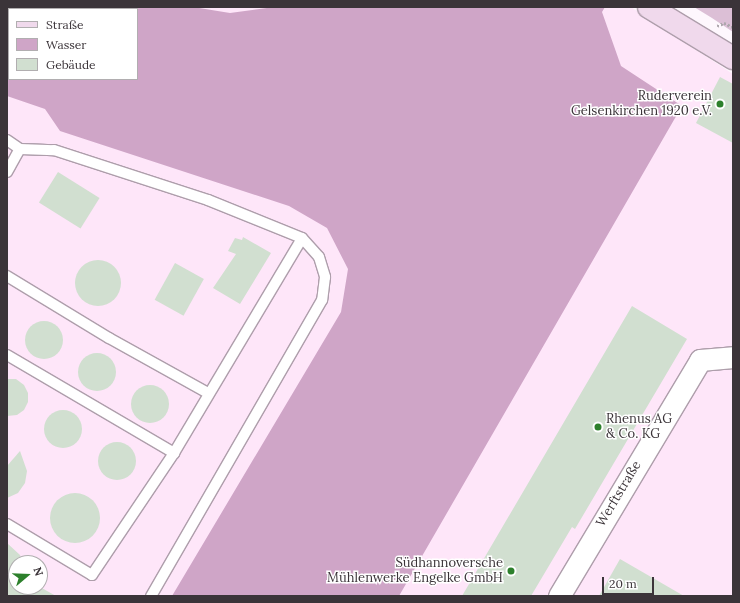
<!DOCTYPE html>
<meta charset="utf-8">
<style>
body{margin:0}
#map{position:relative;width:740px;height:603px;overflow:hidden;background:#fef7fd;font-family:Lora,serif}
div>[style]{position:absolute}
[style*='--x']{left:calc(var(--x)*1px);top:calc(var(--y)*1px);width:calc(var(--w)*1px);rotate:calc(var(--a)*1deg)}
.built>*{inset:0;background:#fee6f9}
.green>*{inset:0;background:#dcbfd6}
.water>*{inset:0;background:#cfa5c7}
.building>*{inset:0;background:#d1dfd0;transform-origin:0 0}
.round{border-radius:50%}
.path>*{height:2.5px;margin-top:-1.25px;transform-origin:0;background:repeating-linear-gradient(90deg,#aea7ad 0 2px,transparent 0 4px)}
.roads{filter:drop-shadow(1px 0 #ae9eab) drop-shadow(-1px 0 #ae9eab) drop-shadow(0 1px #ae9eab) drop-shadow(0 -1px #ae9eab)}
.lane>*{height:10px;margin:-5px;padding:0 5px;transform-origin:5px;border-radius:5px;background:#fff}
.street>*{height:21px;margin:-10.5px;padding:0 10.5px;transform-origin:10.5px;border-radius:10.5px;background:#fff}
.secondary>*{height:22px;margin:-11px;padding:0 11px;transform-origin:11px;border-radius:11px;background:#f0d9ec}
.dots>*{width:11px;height:11px;translate:-50% -50%;box-sizing:border-box;border:2px solid #fff;border-radius:50%}
span{translate:-50% -50%;white-space:nowrap;text-align:center;line-height:1.15;-webkit-text-stroke:3px #fff;paint-order:stroke}
.poi-label{font-size:13px;color:#3b3439}
.right{translate:-100% -50%;text-align:right}
.left{translate:0 -50%;text-align:left}
.street-label{font-size:13px;color:#3b3439}
.frame{position:absolute;inset:0;border:8px solid #3b3439;pointer-events:none}
.legend{position:absolute;left:8px;top:8px;width:130px;height:72px;box-sizing:border-box;background:#fff;border:1px solid #b1aeb0;margin:0;padding:5px 7px;list-style:none;font-size:12px;color:#3b3439}
.legend li{display:flex;align-items:center;gap:8px;height:20px}
.legend b{width:20px;border:1px solid #b1aeb0}
.north{position:absolute;left:8px;top:555px;width:40px;height:40px;box-sizing:border-box;background:#fff;border:1px solid #b1aeb0;border-radius:50%;rotate:71deg;font-size:11px;font-weight:700;line-height:16px;text-align:center;color:#3b3439}
.north::after{content:'';display:block;margin:auto;width:14px;height:18px;background:#2d802c;clip-path:polygon(50% 0,100% 100%,50% 72%,0 100%)}
.scale{position:absolute;left:602px;top:577px;width:52px;height:18px;box-sizing:border-box;border:2px solid #3b3439;border-top:0;padding-left:5px;font-size:12px;line-height:14px;white-space:nowrap;color:#3b3439;-webkit-text-stroke:3px #fff;paint-order:stroke}
</style>
<div id="map">
<div class="built">
<div style="clip-path:polygon(evenodd,7px 7px,631px 7px,733px 74px,733px 596px,7px 596px,7px 7px,9px 9px,137px 9px,137px 79px,9px 79px,9px 9px,7px 7px,16px 563px,40px 563px,40px 587px,16px 587px,16px 563px)"></div>
</div>
<div class="green">
<div style="clip-path:polygon(694px 7px,733px 7px,733px 32px,712px 18px)"></div>
</div>
<div class="water">
<div style="clip-path:polygon(evenodd,7px 7px,193px 7px,230px 13px,274px 7px,605px 7px,602px 12px,621px 66px,682px 106px,399px 596px,172px 596px,341px 312px,348px 269px,327px 228px,289px 206px,60px 131px,45px 109px,7px 96px,7px 7px,9px 9px,137px 9px,137px 79px,9px 79px,9px 9px)"></div>
</div>
<div class="building">
<div style="clip-path:polygon(720px 77px,733px 84px,733px 143px,696px 123px)"></div>
<div style="left:58px;top:172px;width:49px;height:36px;rotate:32deg"></div>
<div style="clip-path:polygon(243px 237px,271px 253px,240px 304px,213px 288px,236px 254px,228px 251px,235px 238px,242px 240px)"></div>
<div class="round" style="left:75px;top:260px;width:46px;height:46px"></div>
<div style="left:175px;top:263px;width:33px;height:42px;rotate:29deg"></div>
<div style="clip-path:polygon(632px 306px,687px 339px,575px 529px,572px 527px,531px 596px,462px 596px)"></div>
<div class="round" style="left:25px;top:321px;width:38px;height:38px"></div>
<div class="round" style="left:78px;top:353px;width:38px;height:38px"></div>
<div style="clip-path:polygon(7px 379px,16px 379px,24px 385px,28px 393px,28px 402px,24px 410px,17px 415px,7px 416px)"></div>
<div class="round" style="left:131px;top:385px;width:38px;height:38px"></div>
<div class="round" style="left:44px;top:410px;width:38px;height:38px"></div>
<div class="round" style="left:98px;top:442px;width:38px;height:38px"></div>
<div style="clip-path:polygon(20px 451px,27px 471px,25px 483px,18px 493px,7px 498px,7px 466px)"></div>
<div class="round" style="left:50px;top:493px;width:50px;height:50px"></div>
<div style="clip-path:polygon(7px 543px,20px 555px,23px 563px,16px 563px,16px 587px,40px 587px,56px 596px,7px 596px)"></div>
<div style="clip-path:polygon(620px 559px,684px 596px,599px 596px)"></div>
</div>
<div class="path">
<div style="--x:717;--y:26;--w:8;--a:-23"></div>
<div style="--x:724;--y:23;--w:10;--a:24"></div>
</div>
<div class="roads">
<div class="lane">
<div style="--x:7;--y:140;--w:16;--a:35"></div>
<div style="--x:20;--y:149;--w:34;--a:2"></div>
<div style="--x:54;--y:150;--w:162;--a:18"></div>
<div style="--x:208;--y:200;--w:101;--a:22"></div>
<div style="--x:302;--y:238;--w:25;--a:48"></div>
<div style="--x:319;--y:257;--w:21;--a:73"></div>
<div style="--x:325;--y:277;--w:23;--a:97"></div>
<div style="--x:322;--y:300;--w:342;--a:120"></div>
<div style="--x:7;--y:172;--w:26;--a:-61"></div>
<div style="--x:7;--y:276;--w:119;--a:31.3"></div>
<div style="--x:109;--y:338;--w:113;--a:29.1"></div>
<div style="--x:7;--y:355;--w:194;--a:30.4"></div>
<div style="--x:7;--y:524;--w:99;--a:31"></div>
<div style="--x:92;--y:575;--w:147;--a:-56.1"></div>
<div style="--x:174;--y:453;--w:250;--a:-59.2"></div>
</div>
<div class="street">
<div style="--x:559;--y:596;--w:275;--a:-59.1"></div>
<div style="--x:700;--y:360;--w:33;--a:-5"></div>
</div>
<div class="secondary">
<div style="--x:649;--y:7;--w:98;--a:31.3"></div>
</div>
</div>
<div class="dots">
<div style="left:720px;top:104px;background:#2d802c"></div>
<div style="left:598px;top:427px;background:#2d802c"></div>
<div style="left:511px;top:571px;background:#2d802c"></div>
</div>
<div class="poi-label">
<span class="right" style="left:712px;top:104px">Ruderverein<br>Gelsenkirchen 1920 e.V.</span>
<span class="left" style="left:606px;top:427px">Rhenus AG<br>&amp; Co. KG</span>
<span class="right" style="left:503px;top:571px">Südhannoversche<br>Mühlenwerke Engelke GmbH</span>
</div>
<div class="street-label">
<span style="left:619px;top:494px;rotate:-59deg">Werftstraße</span>
</div>
<div class="frame"></div>
<ul class="legend">
<li><b style="height:5px;background:#f0d9ec"></b>Straße</li>
<li><b style="height:11px;background:#cfa5c7"></b>Wasser</li>
<li><b style="height:11px;background:#d1dfd0"></b>Gebäude</li>
</ul>
<div class="north">N</div>
<div class="scale">20 m</div>
</div>
